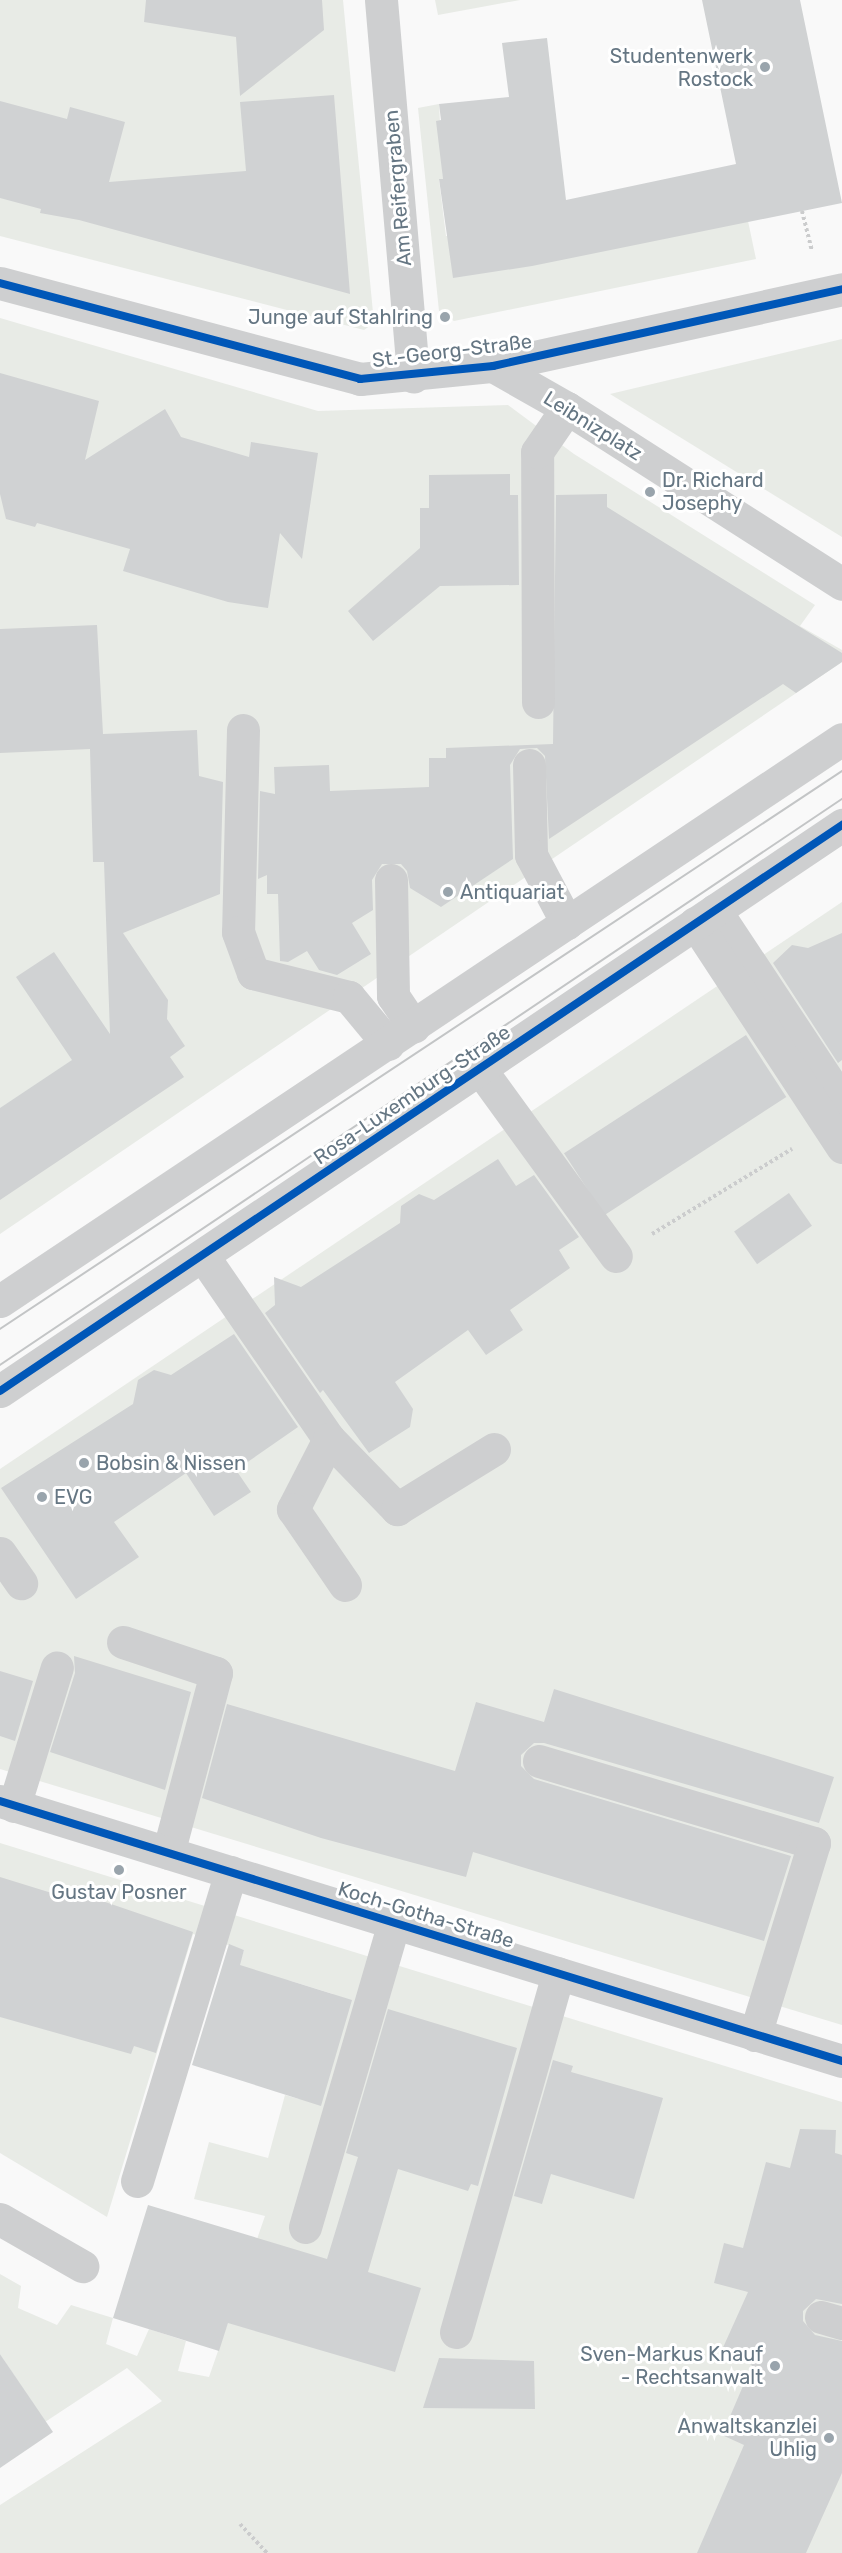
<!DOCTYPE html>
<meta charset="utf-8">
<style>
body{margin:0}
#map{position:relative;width:842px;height:2553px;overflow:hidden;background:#f9f9f9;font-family:Rubik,sans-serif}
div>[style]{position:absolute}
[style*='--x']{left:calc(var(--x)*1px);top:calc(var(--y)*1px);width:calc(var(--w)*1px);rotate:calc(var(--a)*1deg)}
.green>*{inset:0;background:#e8ebe6}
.building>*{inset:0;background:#d0d2d3;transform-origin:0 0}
.path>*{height:4px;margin-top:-2px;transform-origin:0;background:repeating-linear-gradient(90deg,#cbcccd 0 3px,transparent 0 6px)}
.minor>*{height:33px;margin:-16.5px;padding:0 16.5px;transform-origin:16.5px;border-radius:16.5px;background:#cecfd0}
.tram>*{height:1.5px;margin:-0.75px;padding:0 0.75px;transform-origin:0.75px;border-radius:0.75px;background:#c3c5c6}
.cycleway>*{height:8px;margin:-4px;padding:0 4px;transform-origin:4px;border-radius:4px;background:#0057b8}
.dots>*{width:16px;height:16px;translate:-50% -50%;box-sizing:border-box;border:3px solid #fff;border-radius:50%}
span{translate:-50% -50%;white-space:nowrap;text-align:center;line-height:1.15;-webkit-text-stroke:6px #fff;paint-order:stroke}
.poi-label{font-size:20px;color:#657683}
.right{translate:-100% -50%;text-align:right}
.left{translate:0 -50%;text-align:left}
.street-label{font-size:20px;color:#657683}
</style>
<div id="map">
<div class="green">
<div style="clip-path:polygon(0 0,343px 0,374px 323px,364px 330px,0 236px)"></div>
<div style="clip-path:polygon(435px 0,520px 0,438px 15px)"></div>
<div style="clip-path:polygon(439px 104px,443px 179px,439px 180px,446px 236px,748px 221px,756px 259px,454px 321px,439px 311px,418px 108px)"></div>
<div style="clip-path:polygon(0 318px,318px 411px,508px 405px,574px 454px,815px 605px,800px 626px,842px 650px,842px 662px,0 1234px)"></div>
<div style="clip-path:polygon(842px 339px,842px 537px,610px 394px)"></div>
<div style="clip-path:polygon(842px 902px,842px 2025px,0 1769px,0 1469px)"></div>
<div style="clip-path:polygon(0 1843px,842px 2102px,842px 2553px,0 2553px,0 2505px,162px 2401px,127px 2368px,45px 2422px,0 2354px,0 2274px,21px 2286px,18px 2308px,57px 2325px,71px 2305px,113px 2318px,106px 2344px,137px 2356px,149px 2329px,186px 2341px,178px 2371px,209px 2377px,265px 2216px,194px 2199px,209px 2142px,268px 2158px,285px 2095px,299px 2099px,333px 1994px,291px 1981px,237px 1971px,244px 1950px,193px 1934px,107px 2217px,0 2153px)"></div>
</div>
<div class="building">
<div style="clip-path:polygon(146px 0,322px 0,324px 30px,240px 96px,236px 37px,144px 22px)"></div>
<div style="clip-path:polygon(702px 0,800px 0,842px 203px,532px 266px,453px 278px,439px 179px,443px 179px,436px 121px,441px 120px,439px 104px,509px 97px,502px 43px,547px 38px,566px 200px,736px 164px)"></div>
<div style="clip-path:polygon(334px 95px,350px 294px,79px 220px,40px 213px,41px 209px,0 198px,0 101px,67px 119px,70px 107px,125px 122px,109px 182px,246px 171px,240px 102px)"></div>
<div style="clip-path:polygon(0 373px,99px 401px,85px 460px,165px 409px,181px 437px,249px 457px,251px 442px,318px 453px,302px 559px,280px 533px,268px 608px,228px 602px,123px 571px,130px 549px,37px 523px,35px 527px,6px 519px,0 494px)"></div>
<div style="clip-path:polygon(510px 474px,510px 495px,518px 495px,519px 585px,440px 586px,373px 641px,348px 611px,420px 548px,420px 508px,429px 508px,429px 475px)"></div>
<div style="clip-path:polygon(607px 494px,607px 507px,842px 653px,842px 662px,796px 693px,783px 684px,549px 839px,545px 756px,537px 748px,520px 749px,510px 765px,513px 859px,441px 907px,410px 888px,407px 871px,401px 864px,382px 864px,372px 880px,373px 910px,352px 923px,371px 954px,337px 975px,319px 970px,307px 951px,288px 962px,280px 961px,278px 894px,267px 894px,267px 875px,258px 879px,260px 791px,275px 794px,274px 767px,329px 765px,330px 791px,429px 787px,429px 758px,446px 758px,446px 748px,553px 744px,556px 495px)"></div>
<div style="clip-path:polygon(97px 625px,103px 734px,197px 730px,199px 776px,223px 782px,220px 894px,123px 933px,168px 1000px,167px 1019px,185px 1046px,170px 1057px,184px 1077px,0 1200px,0 1108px,72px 1060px,16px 977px,54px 952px,110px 1034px,104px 862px,93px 862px,90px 749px,0 753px,0 629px)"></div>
<div style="clip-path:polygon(842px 933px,842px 1060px,838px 1063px,773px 963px,792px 945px,808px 948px)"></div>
<div style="left:746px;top:1035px;width:74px;height:217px;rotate:57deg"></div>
<div style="clip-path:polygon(498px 1159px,516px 1186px,534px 1175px,579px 1237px,559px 1250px,570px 1268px,510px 1310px,523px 1330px,486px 1355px,468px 1330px,395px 1382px,413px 1409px,410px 1427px,369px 1453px,323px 1390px,320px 1393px,265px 1313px,275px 1305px,274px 1277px,301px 1287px,400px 1223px,401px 1206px,419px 1194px,434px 1200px)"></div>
<div style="left:789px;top:1193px;width:40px;height:67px;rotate:55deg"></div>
<div style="clip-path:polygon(234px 1334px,298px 1427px,236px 1470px,251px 1492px,214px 1516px,186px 1473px,114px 1522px,139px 1557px,76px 1599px,1px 1488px,133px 1404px,138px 1380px,154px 1370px,171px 1375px)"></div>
<div style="clip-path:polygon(74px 1656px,191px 1692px,165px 1790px,50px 1752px,75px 1673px)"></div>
<div style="clip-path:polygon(0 1671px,33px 1681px,15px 1741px,0 1736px)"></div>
<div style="clip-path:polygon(554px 1689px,834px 1777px,819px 1823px,544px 1743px,534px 1743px,521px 1755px,521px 1766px,534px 1779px,791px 1856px,764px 1941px,473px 1852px,466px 1877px,321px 1838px,202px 1798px,227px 1704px,455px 1771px,476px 1702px,544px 1722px)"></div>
<div style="clip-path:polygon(0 1877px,71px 1899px,73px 1891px,193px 1932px,156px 2053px,134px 2046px,131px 2054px,0 2017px)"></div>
<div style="clip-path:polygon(229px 1944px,244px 1950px,240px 1965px,352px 2000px,321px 2106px,192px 2065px)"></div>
<div style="clip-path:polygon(388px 2009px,517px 2048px,478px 2186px,471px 2184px,468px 2191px,398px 2169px,368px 2272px,421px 2288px,395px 2372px,228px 2323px,219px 2351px,113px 2318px,148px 2205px,327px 2259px,358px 2157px,346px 2153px)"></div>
<div style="clip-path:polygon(553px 2060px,573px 2066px,571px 2072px,663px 2098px,634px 2199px,551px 2174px,542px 2204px,514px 2196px)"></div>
<div style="clip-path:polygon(800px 2129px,836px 2130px,835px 2153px,842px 2155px,842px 2304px,816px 2299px,803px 2311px,803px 2321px,815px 2335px,842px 2341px,842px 2473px,806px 2553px,697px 2553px,744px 2445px,722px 2435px,752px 2365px,721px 2352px,748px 2292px,714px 2283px,724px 2243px,743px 2248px,766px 2162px,790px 2168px)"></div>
<div style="clip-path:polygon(0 2354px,53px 2432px,0 2468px)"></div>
<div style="clip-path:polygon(439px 2358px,534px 2361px,535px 2409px,423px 2408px)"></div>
</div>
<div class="path">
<div style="--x:802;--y:211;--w:41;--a:76"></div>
<div style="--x:652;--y:1234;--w:164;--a:-31.3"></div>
<div style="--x:240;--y:2524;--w:40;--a:47"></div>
</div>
<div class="minor">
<div style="--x:381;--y:0;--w:378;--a:85.1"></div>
<div style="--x:0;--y:283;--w:373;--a:14.9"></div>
<div style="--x:360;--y:379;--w:134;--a:-5.6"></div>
<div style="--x:493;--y:366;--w:357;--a:-12.4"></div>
<div style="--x:493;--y:366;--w:85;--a:29.6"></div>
<div style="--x:567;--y:408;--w:326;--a:32.6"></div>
<div style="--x:538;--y:702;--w:250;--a:-90.2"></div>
<div style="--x:537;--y:452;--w:53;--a:-55.7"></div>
<div style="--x:243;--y:730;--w:202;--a:91.4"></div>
<div style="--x:238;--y:932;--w:44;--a:69.9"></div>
<div style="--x:253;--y:973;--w:99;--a:14"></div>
<div style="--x:349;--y:997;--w:61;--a:50.3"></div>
<div style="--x:529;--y:765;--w:90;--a:88.7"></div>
<div style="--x:531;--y:855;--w:77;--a:62.1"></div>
<div style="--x:391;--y:880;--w:116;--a:89"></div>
<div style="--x:393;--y:996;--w:37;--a:56"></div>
<div style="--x:715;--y:910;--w:230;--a:56.5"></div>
<div style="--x:695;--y:923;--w:268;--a:56.7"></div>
<div style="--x:480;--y:1069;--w:231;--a:54"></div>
<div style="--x:203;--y:1256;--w:222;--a:55.5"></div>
<div style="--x:329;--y:1439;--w:79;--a:117.2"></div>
<div style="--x:293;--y:1509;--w:92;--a:55.6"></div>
<div style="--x:0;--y:1301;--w:1012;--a:-33.72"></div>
<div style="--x:0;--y:1391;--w:1015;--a:-33.91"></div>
<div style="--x:329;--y:1439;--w:98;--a:45.8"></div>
<div style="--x:397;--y:1509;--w:114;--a:-31.7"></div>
<div style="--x:0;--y:1553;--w:37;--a:55"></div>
<div style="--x:123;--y:1642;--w:98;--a:18.4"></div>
<div style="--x:216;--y:1673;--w:186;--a:104.9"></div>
<div style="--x:539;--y:1761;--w:287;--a:16.6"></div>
<div style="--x:814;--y:1843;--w:201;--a:107.1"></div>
<div style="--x:0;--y:1801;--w:881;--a:17.16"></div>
<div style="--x:14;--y:1806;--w:145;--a:-72.8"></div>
<div style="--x:137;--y:2181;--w:323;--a:-73.1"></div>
<div style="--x:0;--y:2219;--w:95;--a:29.8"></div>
<div style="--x:305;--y:2227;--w:317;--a:-73.7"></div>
<div style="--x:821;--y:2317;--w:22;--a:16"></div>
<div style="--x:456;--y:2332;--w:373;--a:-74.1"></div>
</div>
<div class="tram">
<div style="--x:0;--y:1329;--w:1010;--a:-33.53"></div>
<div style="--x:0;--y:1365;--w:1015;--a:-33.91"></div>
</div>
<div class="cycleway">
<div style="--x:0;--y:283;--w:373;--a:14.9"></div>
<div style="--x:360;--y:379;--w:134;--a:-5.6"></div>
<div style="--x:493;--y:366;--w:357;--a:-12.4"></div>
<div style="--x:0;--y:1391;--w:1015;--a:-33.91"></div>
<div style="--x:0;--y:1801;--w:881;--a:17.16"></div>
</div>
<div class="dots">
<div style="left:765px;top:67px;background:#99a4ac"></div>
<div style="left:445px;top:317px;background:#99a4ac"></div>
<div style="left:650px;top:492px;background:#99a4ac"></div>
<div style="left:448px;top:892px;background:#99a4ac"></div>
<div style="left:84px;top:1463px;background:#99a4ac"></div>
<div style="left:42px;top:1497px;background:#99a4ac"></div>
<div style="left:119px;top:1870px;background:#99a4ac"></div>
<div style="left:775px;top:2366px;background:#99a4ac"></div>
<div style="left:829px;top:2438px;background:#99a4ac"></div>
</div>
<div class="poi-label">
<span class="right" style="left:753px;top:68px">Studentenwerk<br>Rostock</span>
<span class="right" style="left:433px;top:317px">Junge auf Stahlring</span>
<span class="left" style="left:662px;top:492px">Dr. Richard<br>Josephy</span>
<span class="left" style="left:460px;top:892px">Antiquariat</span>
<span class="left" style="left:96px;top:1463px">Bobsin &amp; Nissen</span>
<span class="left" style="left:54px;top:1497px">EVG</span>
<span style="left:119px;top:1892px">Gustav Posner</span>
<span class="right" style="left:763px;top:2366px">Sven-Markus Knauf<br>- Rechtsanwalt</span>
<span class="right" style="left:817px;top:2438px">Anwaltskanzlei<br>Uhlig</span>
</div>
<div class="street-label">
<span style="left:398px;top:188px;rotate:-95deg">Am Reifergraben</span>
<span style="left:452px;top:351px;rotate:-7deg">St.-Georg-Straße</span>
<span style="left:593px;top:426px;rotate:32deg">Leibnizplatz</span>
<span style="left:412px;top:1095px;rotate:-34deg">Rosa-Luxemburg-Straße</span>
<span style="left:426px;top:1915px;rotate:17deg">Koch-Gotha-Straße</span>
</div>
</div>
